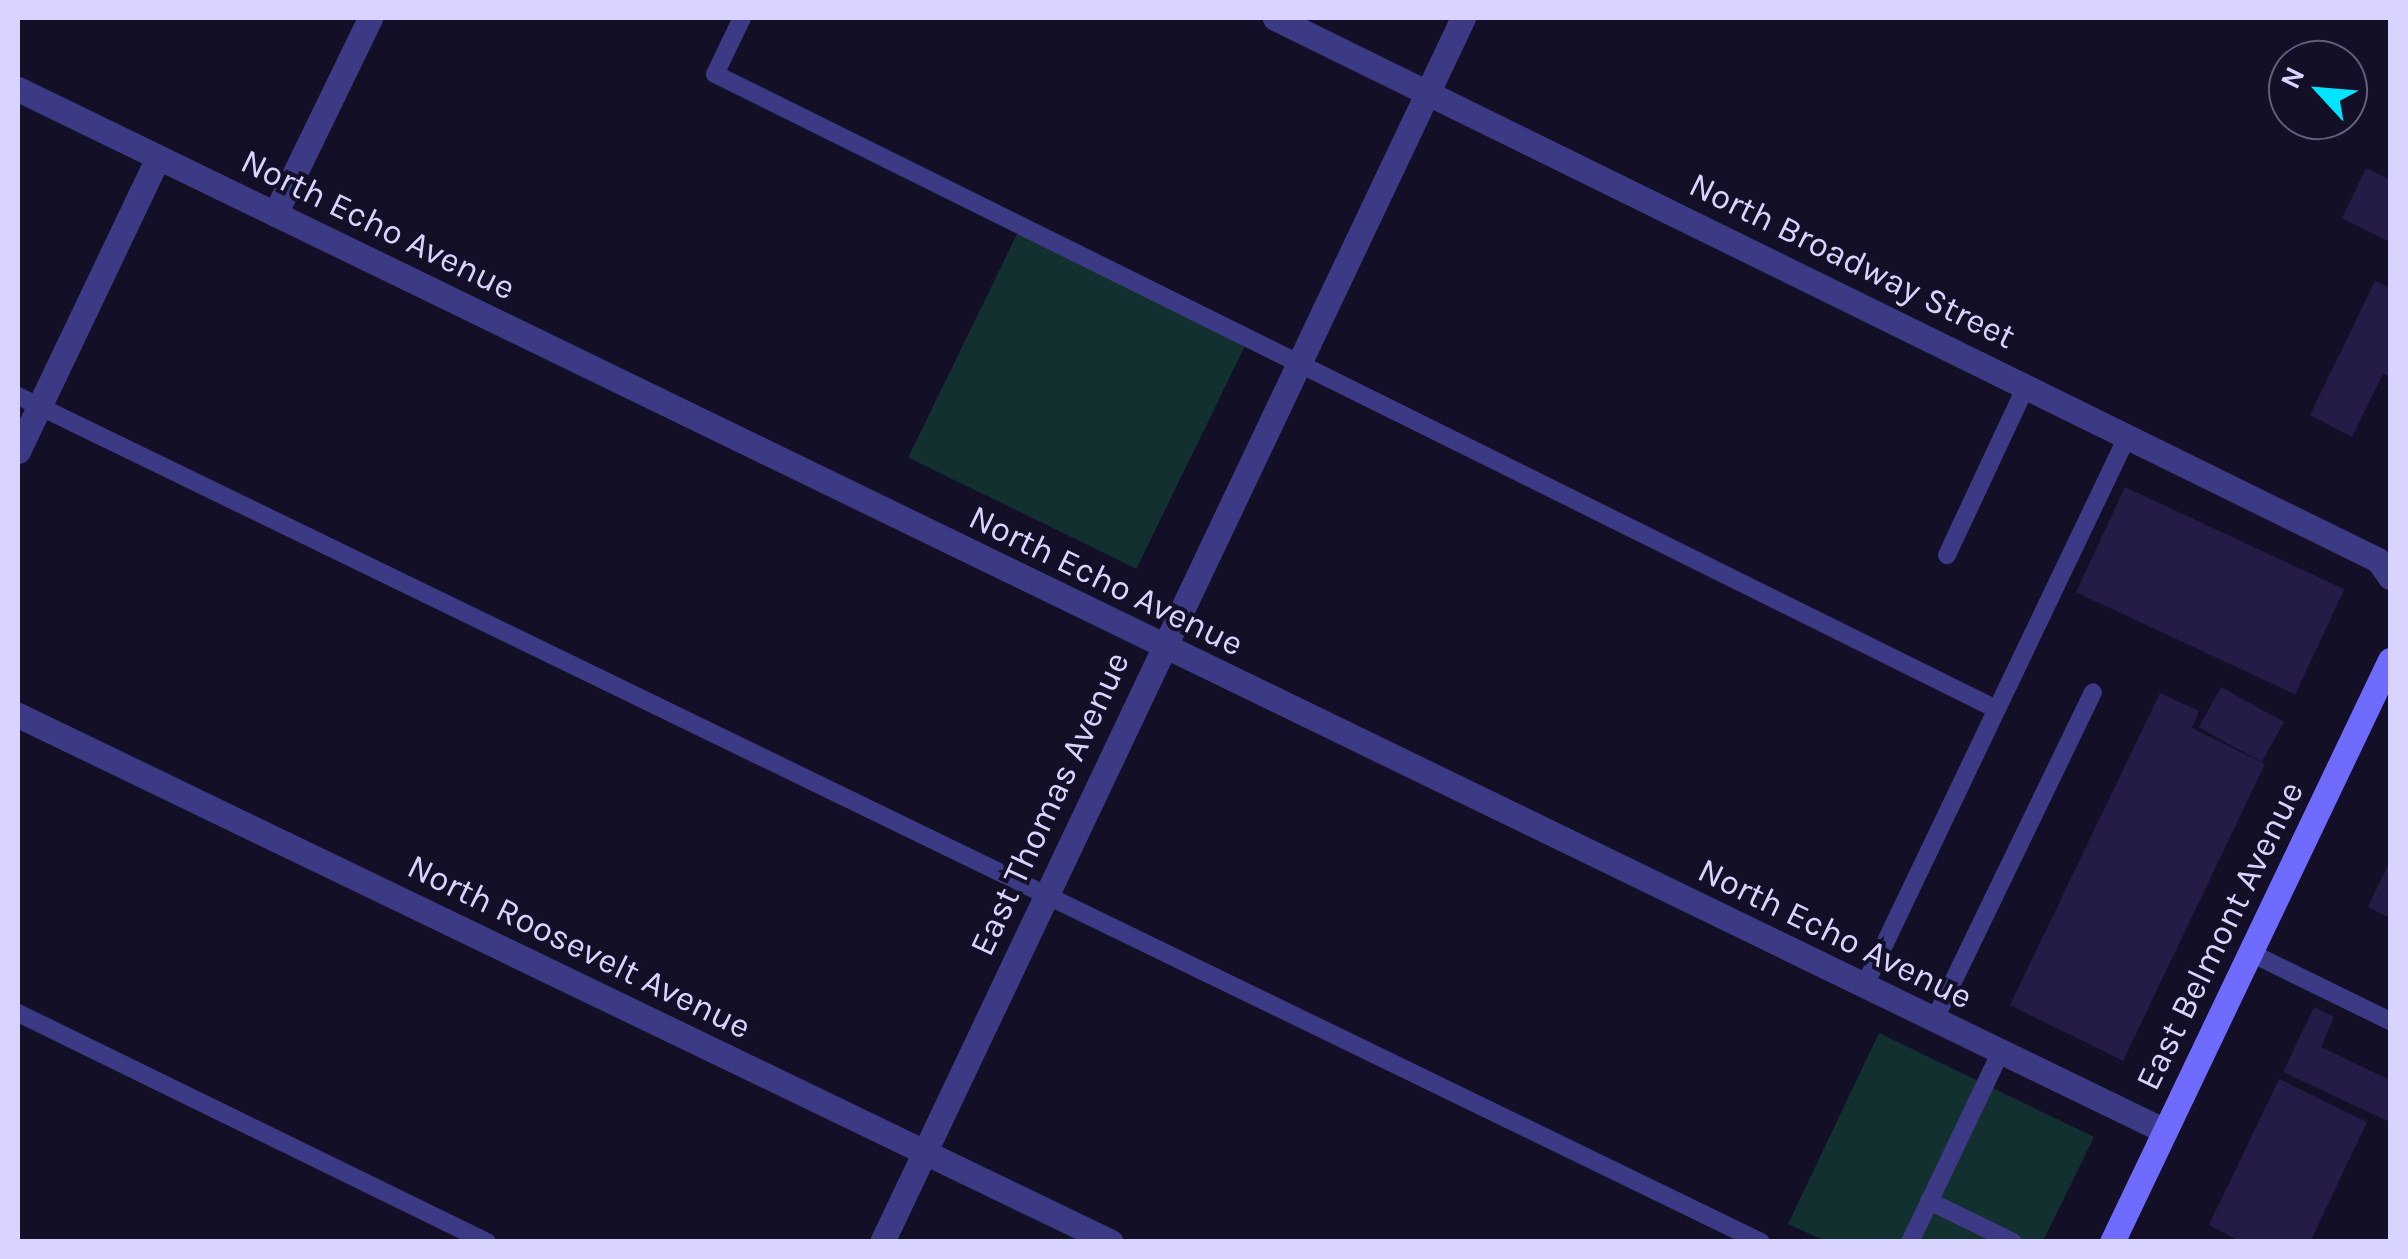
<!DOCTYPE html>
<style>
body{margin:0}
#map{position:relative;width:2408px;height:1259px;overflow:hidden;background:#130f26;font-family:Karla,sans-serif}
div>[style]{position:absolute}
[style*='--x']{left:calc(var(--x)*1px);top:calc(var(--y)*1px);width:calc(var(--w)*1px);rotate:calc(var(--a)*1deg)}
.green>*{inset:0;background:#12302f;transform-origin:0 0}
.building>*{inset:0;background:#241b47;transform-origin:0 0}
.service>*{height:18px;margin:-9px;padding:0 9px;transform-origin:9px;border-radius:9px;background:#3d3a85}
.minor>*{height:25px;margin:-12.5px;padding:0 12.5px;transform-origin:12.5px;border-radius:12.5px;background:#3d3a85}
.secondary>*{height:25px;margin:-12.5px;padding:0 12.5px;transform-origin:12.5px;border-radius:12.5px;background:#6f6bff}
span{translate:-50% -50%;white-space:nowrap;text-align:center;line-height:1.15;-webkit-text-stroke:8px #130f26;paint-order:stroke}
.street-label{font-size:35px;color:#d9d4ff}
.frame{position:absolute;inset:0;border:20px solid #d9d4ff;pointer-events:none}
.north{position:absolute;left:2268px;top:40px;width:100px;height:100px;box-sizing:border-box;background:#130f26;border:2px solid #625e7d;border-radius:50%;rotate:296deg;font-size:28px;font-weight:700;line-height:40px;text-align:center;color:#d9d4ff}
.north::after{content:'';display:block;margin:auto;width:35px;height:45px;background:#00e5ff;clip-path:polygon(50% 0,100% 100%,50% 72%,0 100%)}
</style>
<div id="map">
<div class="green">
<div style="left:1019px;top:230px;width:254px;height:253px;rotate:26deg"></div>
<div style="clip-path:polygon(1879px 1033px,2094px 1137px,2043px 1241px,1825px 1241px,1788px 1224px)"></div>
</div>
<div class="building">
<div style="clip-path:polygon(2366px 168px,2390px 180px,2390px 242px,2342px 218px)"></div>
<div style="clip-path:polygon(2375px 281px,2390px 288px,2390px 377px,2383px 374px,2352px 437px,2310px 415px)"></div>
<div style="left:2125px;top:487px;width:242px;height:116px;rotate:25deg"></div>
<div style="left:2221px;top:687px;width:72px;height:46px;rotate:29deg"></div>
<div style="clip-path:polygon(2160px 693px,2199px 711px,2192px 728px,2265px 764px,2123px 1061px,2010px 1005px)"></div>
<div style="clip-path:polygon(2390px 861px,2390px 918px,2368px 907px)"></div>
<div style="clip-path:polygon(2314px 1007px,2334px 1017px,2321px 1047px,2390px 1080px,2390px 1122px,2283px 1072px)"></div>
<div style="clip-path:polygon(2279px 1079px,2367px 1122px,2310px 1242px,2241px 1242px,2209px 1225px)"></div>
</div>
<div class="service">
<div style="--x:742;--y:18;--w:62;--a:115.7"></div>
<div style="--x:715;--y:74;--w:1430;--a:26.37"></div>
<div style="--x:18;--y:396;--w:1937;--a:25.89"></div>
<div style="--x:1947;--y:555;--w:187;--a:-64.9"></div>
<div style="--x:2251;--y:953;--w:155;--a:26.1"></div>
<div style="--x:1864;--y:987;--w:612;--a:-64.44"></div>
<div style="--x:18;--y:1013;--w:522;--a:26.03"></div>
<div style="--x:1934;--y:1021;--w:365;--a:-64.2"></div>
<div style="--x:1929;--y:1201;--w:93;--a:26"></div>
<div style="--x:1910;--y:1242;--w:209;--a:-64.5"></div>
</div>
<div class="minor">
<div style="--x:1275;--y:18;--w:1229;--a:26.17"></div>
<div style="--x:2378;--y:560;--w:21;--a:55"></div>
<div style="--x:18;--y:89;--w:2386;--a:25.89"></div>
<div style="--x:275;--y:214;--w:218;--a:-64.1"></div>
<div style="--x:18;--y:451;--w:325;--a:-64.5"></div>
<div style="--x:18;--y:715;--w:1213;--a:25.74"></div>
<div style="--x:882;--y:1242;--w:1355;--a:-64.61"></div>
</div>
<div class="secondary">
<div style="--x:2112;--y:1242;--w:645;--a:-64.47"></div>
</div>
<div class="street-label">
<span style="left:378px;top:225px;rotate:26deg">North Echo Avenue</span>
<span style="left:1852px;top:261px;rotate:26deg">North Broadway Street</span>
<span style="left:1106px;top:581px;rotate:26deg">North Echo Avenue</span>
<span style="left:1050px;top:804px;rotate:-65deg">East Thomas Avenue</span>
<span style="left:1835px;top:934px;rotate:26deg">North Echo Avenue</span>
<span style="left:2220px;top:936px;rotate:-64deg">East Belmont Avenue</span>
<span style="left:579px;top:947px;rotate:26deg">North Roosevelt Avenue</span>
</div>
<div class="frame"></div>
<div class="north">N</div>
</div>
